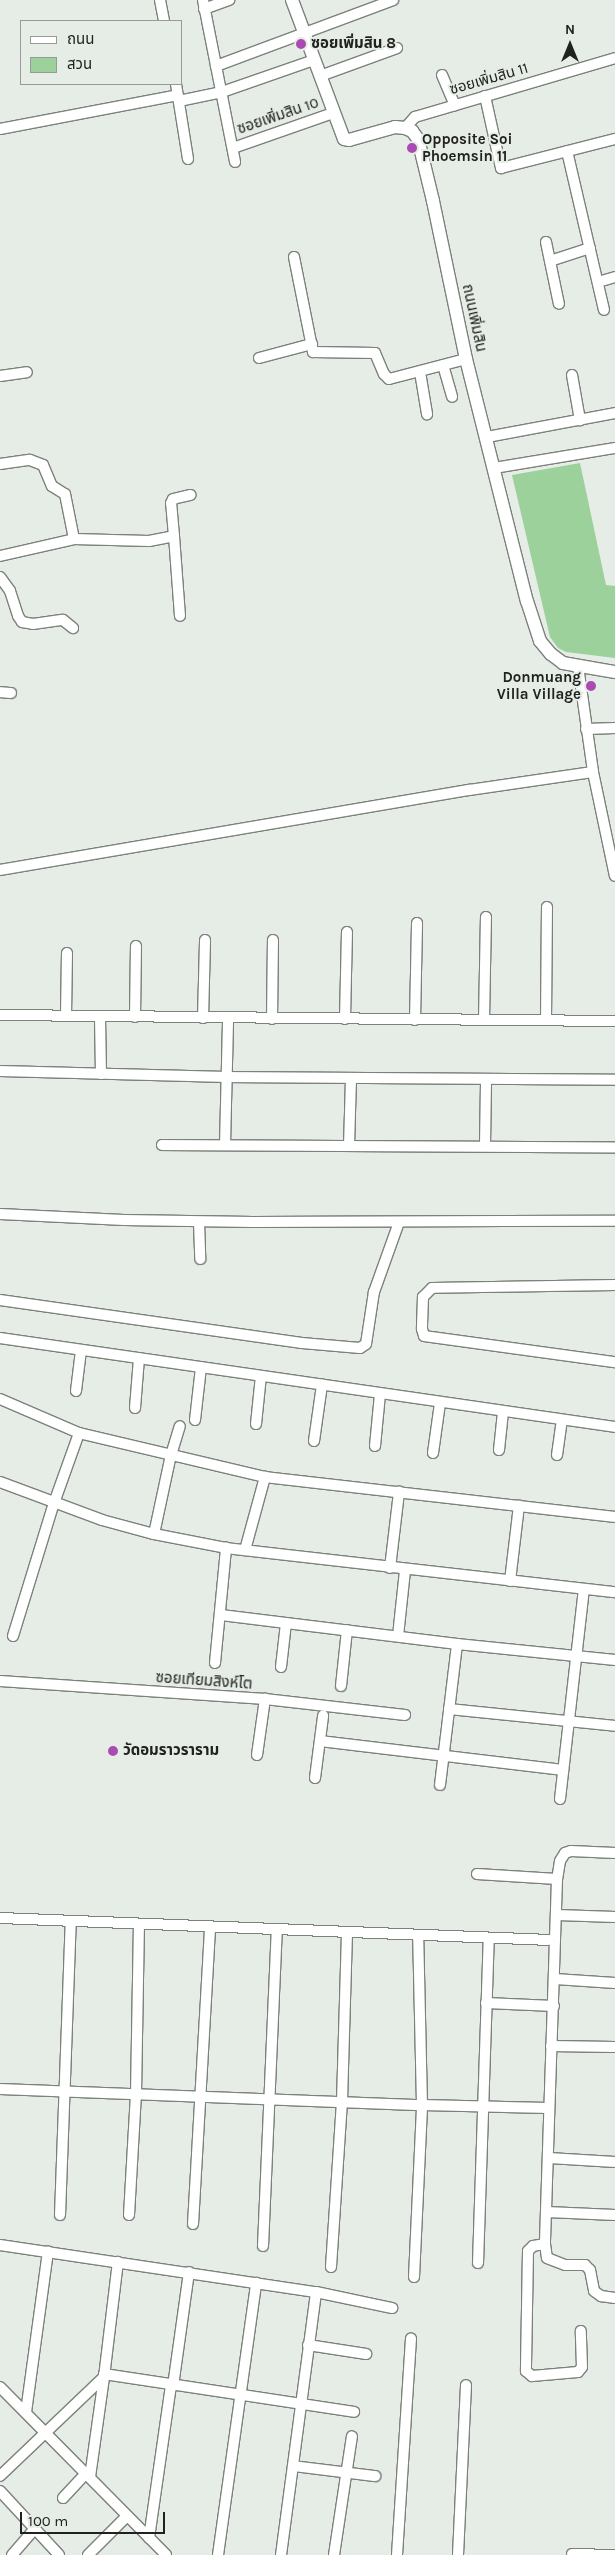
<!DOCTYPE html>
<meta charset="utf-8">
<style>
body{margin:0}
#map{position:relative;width:615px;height:2555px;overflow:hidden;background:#e6ece6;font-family:Karla,"Noto Sans Thai",sans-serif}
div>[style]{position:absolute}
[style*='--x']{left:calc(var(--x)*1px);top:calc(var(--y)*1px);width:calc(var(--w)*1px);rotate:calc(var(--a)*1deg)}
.green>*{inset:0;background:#9cd19b}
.roads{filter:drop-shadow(1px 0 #7c817c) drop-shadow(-1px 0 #7c817c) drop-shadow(0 1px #7c817c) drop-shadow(0 -1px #7c817c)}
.minor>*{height:10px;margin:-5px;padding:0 5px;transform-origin:5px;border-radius:5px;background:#fff}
.tertiary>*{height:12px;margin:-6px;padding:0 6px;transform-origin:6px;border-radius:6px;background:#fff}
.dots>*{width:14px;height:14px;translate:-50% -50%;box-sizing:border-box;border:2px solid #e6ece6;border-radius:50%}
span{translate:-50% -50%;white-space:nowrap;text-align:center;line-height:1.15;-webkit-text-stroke:4px #e6ece6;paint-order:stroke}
.poi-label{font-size:15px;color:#20221f;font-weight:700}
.left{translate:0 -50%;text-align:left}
.right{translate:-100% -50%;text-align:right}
.street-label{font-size:15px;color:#20221f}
.legend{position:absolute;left:20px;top:20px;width:162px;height:65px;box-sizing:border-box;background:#e6ece6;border:1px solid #979b96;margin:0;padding:6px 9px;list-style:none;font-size:15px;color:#20221f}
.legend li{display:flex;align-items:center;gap:10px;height:25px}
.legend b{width:25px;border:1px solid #979b96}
.north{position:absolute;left:545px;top:20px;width:50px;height:50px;-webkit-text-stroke:4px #e6ece6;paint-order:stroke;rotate:0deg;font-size:14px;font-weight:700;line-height:20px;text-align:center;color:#20221f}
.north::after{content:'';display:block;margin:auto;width:18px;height:22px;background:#20221f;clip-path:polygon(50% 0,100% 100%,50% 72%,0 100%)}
.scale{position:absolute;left:20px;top:2512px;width:145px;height:22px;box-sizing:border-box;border:2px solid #20221f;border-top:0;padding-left:6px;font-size:15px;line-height:18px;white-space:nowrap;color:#20221f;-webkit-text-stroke:4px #e6ece6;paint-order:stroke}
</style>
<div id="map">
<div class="green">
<div style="clip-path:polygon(580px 463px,606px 585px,615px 586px,615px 658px,566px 652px,558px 648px,550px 637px,512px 475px)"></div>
</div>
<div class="roads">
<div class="minor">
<div style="--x:160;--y:0;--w:21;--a:79"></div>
<div style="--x:203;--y:0;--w:165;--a:78.8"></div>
<div style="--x:204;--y:9;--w:27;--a:-20"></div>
<div style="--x:216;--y:66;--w:189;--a:-20.4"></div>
<div style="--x:442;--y:75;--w:33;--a:67"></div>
<div style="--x:320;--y:76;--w:82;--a:-20"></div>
<div style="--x:176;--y:84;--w:76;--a:80.9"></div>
<div style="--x:485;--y:96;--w:74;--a:77.5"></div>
<div style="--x:501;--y:168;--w:118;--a:-14.3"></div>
<div style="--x:179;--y:101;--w:44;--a:-11.8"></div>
<div style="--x:222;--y:92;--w:97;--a:-19.2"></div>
<div style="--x:405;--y:128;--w:15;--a:-48"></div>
<div style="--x:415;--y:117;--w:209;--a:-16.4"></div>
<div style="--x:0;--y:129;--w:181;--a:-10.8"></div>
<div style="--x:233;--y:148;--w:106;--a:-19.3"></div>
<div style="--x:567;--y:151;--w:163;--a:76.9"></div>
<div style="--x:546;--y:242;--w:63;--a:78.2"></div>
<div style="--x:294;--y:257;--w:97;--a:78.7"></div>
<div style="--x:313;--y:352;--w:62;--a:0.9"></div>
<div style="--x:375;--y:353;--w:23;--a:67"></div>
<div style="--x:384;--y:374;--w:7;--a:45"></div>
<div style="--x:389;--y:379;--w:80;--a:-14.6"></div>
<div style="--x:550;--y:261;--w:42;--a:-18"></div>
<div style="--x:598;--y:282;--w:18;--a:-16"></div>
<div style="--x:259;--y:358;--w:55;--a:-14.8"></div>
<div style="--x:443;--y:365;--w:33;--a:74"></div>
<div style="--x:420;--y:372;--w:43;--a:80.5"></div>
<div style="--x:572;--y:375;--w:46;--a:79.9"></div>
<div style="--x:0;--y:376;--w:27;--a:-8"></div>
<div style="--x:487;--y:437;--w:130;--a:-10.6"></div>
<div style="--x:0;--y:464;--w:30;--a:-8"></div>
<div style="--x:30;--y:460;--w:14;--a:21"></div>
<div style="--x:43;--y:465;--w:23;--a:67"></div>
<div style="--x:52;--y:486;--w:15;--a:32"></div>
<div style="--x:65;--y:494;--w:46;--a:78.7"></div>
<div style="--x:494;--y:468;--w:123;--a:-9.4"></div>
<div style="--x:174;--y:536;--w:33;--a:-95"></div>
<div style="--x:171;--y:503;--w:4;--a:-63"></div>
<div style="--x:173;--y:499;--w:18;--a:-13"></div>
<div style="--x:0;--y:556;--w:76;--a:-12.9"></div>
<div style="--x:74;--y:539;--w:75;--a:1.5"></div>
<div style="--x:149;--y:541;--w:25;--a:-11"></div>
<div style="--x:174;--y:536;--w:80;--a:85.7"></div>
<div style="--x:0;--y:577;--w:17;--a:54"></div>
<div style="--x:10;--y:591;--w:26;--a:72"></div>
<div style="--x:18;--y:616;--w:7;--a:56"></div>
<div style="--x:22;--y:622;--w:11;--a:10"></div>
<div style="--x:33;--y:624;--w:30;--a:-8"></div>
<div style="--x:63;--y:620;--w:13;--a:39"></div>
<div style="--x:578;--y:666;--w:107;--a:81.9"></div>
<div style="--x:593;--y:772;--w:106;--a:78.1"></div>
<div style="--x:0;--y:692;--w:11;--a:5"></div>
<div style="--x:586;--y:729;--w:29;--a:-2"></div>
<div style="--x:0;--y:870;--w:476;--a:-9.7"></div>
<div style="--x:469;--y:790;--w:125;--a:-8.3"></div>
<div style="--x:0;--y:1015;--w:615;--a:0.56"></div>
<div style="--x:66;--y:1016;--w:63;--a:-89.1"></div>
<div style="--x:100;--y:1017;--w:57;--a:89"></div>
<div style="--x:135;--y:1017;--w:71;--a:-89.2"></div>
<div style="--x:203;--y:1018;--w:78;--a:-88.5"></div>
<div style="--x:272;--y:1019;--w:79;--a:-89.3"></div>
<div style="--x:345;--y:1019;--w:87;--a:-88.7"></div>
<div style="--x:415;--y:1020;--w:97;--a:-88.8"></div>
<div style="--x:484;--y:1020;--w:103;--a:-88.9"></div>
<div style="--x:546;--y:1020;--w:113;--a:-89.5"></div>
<div style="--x:0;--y:1071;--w:227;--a:1.5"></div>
<div style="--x:227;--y:1077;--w:388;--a:0.4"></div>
<div style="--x:162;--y:1145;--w:453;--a:0.3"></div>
<div style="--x:225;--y:1145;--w:127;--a:-88.6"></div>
<div style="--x:349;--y:1146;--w:68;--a:-88.3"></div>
<div style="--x:485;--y:1146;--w:67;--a:-89.1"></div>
<div style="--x:0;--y:1214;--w:124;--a:2.8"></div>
<div style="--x:124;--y:1220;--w:129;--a:0.9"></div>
<div style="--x:253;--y:1222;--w:362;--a:-0.2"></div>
<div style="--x:199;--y:1222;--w:37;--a:88"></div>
<div style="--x:615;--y:1285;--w:183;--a:179.1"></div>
<div style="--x:432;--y:1288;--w:13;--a:135"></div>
<div style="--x:423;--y:1297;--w:32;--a:92"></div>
<div style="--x:422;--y:1329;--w:7;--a:74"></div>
<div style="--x:424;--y:1336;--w:193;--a:7.8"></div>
<div style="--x:0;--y:1300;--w:305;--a:8.1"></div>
<div style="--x:302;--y:1343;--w:58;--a:4.9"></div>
<div style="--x:360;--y:1348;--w:7;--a:-34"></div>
<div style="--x:366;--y:1344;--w:53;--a:-81.3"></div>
<div style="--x:374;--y:1292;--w:74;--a:-70.3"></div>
<div style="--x:0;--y:1338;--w:621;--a:8.23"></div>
<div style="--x:76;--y:1391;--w:41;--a:-83"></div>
<div style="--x:0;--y:1399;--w:86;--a:23.3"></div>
<div style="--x:79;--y:1433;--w:191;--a:13.3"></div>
<div style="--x:265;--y:1477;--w:352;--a:6.5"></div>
<div style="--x:135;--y:1408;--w:50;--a:-85.4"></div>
<div style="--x:195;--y:1420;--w:53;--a:-83.5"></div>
<div style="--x:256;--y:1424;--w:48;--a:-84.1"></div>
<div style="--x:314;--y:1441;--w:57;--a:-81.9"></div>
<div style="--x:375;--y:1446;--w:52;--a:-84.5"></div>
<div style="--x:499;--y:1450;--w:38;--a:-84"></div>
<div style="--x:433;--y:1453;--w:50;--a:-82"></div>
<div style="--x:557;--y:1455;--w:35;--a:-82"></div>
<div style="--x:0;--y:1482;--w:109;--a:20.4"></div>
<div style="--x:102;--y:1520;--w:54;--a:15.1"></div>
<div style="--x:154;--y:1534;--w:73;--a:11"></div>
<div style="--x:226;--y:1548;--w:391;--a:6.5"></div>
<div style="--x:154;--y:1534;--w:81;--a:-77.9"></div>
<div style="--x:171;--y:1455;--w:30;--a:-73"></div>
<div style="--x:245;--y:1550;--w:76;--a:-74.7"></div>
<div style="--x:390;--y:1568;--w:77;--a:-83.2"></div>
<div style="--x:510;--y:1581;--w:76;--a:-83.2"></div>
<div style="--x:221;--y:1615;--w:238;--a:7"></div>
<div style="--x:457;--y:1644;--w:159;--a:5.8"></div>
<div style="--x:13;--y:1636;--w:139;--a:-72.9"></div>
<div style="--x:54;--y:1503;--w:74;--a:-70.3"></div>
<div style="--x:398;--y:1636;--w:66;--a:-83.9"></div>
<div style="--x:215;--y:1663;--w:116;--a:-84.5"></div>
<div style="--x:281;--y:1667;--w:44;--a:-83.5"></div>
<div style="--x:0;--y:1681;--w:266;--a:3.9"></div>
<div style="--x:265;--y:1699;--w:141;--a:6.5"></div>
<div style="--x:341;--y:1686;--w:56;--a:-83.9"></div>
<div style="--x:449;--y:1709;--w:167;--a:5.8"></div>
<div style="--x:320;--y:1741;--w:245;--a:6.8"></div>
<div style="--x:257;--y:1755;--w:57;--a:-81.9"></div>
<div style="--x:315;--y:1778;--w:63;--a:-82.6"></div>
<div style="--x:440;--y:1785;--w:142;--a:-83.1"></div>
<div style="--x:560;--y:1799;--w:211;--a:-83.5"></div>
<div style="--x:615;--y:1853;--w:44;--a:-177.4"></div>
<div style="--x:571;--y:1851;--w:6;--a:162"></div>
<div style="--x:565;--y:1853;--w:9;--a:122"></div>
<div style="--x:560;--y:1861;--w:18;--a:99"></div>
<div style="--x:557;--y:1879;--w:365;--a:91.9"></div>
<div style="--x:545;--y:2244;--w:14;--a:82"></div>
<div style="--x:547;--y:2258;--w:19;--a:21"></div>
<div style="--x:565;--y:2265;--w:20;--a:0"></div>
<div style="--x:585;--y:2265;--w:7;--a:45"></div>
<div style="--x:590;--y:2270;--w:21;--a:79"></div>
<div style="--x:594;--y:2291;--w:9;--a:36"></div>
<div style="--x:601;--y:2296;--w:14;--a:8"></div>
<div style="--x:477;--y:1874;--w:80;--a:3.6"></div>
<div style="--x:557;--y:1915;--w:58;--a:2"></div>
<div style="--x:0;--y:1918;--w:549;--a:2.29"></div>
<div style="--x:555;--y:1979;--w:60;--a:3.8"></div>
<div style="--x:486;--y:2003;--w:68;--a:2.5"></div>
<div style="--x:551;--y:2046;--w:64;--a:0.9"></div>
<div style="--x:0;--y:2089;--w:422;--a:2.2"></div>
<div style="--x:422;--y:2105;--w:127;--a:1.4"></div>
<div style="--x:549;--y:2158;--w:66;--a:3.5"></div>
<div style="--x:547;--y:2212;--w:68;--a:2.5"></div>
<div style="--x:60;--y:2215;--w:294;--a:-87.9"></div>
<div style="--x:129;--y:2215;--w:121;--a:-86.7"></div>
<div style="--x:136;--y:2094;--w:170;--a:-89"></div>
<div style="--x:193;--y:2224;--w:297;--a:-86.7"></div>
<div style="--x:545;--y:2244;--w:12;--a:171"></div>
<div style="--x:533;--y:2246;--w:7;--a:135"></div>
<div style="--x:528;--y:2251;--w:120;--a:91"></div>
<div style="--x:526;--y:2371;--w:8;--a:40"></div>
<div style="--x:532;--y:2376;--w:46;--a:-5"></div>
<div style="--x:578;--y:2372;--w:6;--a:-51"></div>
<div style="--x:582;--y:2367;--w:36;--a:-92"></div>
<div style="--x:0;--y:2245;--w:319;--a:8.5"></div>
<div style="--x:316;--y:2292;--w:78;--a:11.9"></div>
<div style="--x:263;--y:2246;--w:317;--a:-87.5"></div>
<div style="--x:478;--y:2263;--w:325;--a:-88.1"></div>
<div style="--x:331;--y:2267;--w:166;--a:-86.2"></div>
<div style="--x:342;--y:2101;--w:169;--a:-88.3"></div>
<div style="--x:414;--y:2277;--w:172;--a:-87.3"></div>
<div style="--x:422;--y:2105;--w:170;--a:-91.3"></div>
<div style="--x:308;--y:2345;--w:59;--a:8.8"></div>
<div style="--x:104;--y:2374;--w:253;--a:8.6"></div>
<div style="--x:173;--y:2386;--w:115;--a:-82"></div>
<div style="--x:0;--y:2387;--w:236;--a:45.3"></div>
<div style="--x:26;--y:2412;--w:162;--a:-82.2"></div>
<div style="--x:293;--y:2466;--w:83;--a:7"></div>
<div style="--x:0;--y:2476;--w:144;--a:-43.6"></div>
<div style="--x:104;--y:2377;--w:116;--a:-83.1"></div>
<div style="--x:90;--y:2477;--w:101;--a:-82"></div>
<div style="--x:0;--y:2491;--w:87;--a:47.3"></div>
<div style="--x:63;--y:2498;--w:34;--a:-47"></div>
<div style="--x:149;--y:2538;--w:155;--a:-81.8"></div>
<div style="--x:572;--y:2554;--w:43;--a:1.3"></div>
<div style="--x:12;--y:2555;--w:35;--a:-49"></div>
<div style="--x:88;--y:2555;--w:55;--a:-45"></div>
<div style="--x:218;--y:2555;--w:275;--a:-82"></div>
<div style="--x:281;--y:2555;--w:265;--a:-82.4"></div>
<div style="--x:334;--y:2555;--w:120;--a:-81.4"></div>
<div style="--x:397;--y:2555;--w:217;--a:-86.3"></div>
<div style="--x:458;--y:2555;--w:170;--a:-87.3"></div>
</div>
<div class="tertiary">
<div style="--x:292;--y:0;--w:148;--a:69.5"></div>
<div style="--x:344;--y:139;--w:5;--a:11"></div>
<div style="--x:349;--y:140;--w:48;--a:-15.8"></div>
<div style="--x:395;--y:127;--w:10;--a:6"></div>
<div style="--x:405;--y:128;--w:8;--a:23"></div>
<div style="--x:412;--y:131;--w:10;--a:53"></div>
<div style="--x:418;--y:139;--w:64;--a:76.4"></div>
<div style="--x:433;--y:201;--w:161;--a:78.2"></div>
<div style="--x:466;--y:359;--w:250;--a:75.9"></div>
<div style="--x:527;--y:601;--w:42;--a:72"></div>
<div style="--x:540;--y:641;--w:17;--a:50"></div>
<div style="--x:551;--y:654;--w:15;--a:37"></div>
<div style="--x:563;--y:663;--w:53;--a:9.8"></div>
</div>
</div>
<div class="dots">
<div style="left:301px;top:44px;background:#aa4bb3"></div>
<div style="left:412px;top:148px;background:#aa4bb3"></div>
<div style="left:591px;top:686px;background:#aa4bb3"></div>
<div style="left:113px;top:1751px;background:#aa4bb3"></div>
</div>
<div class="poi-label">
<span class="left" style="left:311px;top:44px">ซอยเพิ่มสิน 8</span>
<span class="left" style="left:422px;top:148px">Opposite Soi<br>Phoemsin 11</span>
<span class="right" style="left:581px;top:686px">Donmuang<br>Villa Village</span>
<span class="left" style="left:123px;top:1751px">วัดอมราวราราม</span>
</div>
<div class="street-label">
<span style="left:489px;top:79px;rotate:-16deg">ซอยเพิ่มสิน 11</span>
<span style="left:278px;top:116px;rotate:-19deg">ซอยเพิ่มสิน 10</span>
<span style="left:474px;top:318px;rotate:78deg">ถนนเพิ่มสิน</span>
<span style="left:204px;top:1681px;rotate:4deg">ซอยเทียมสิงห์โต</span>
</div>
<ul class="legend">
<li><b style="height:6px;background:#fff"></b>ถนน</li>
<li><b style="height:14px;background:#9cd19b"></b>สวน</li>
</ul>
<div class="north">N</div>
<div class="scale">100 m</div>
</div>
